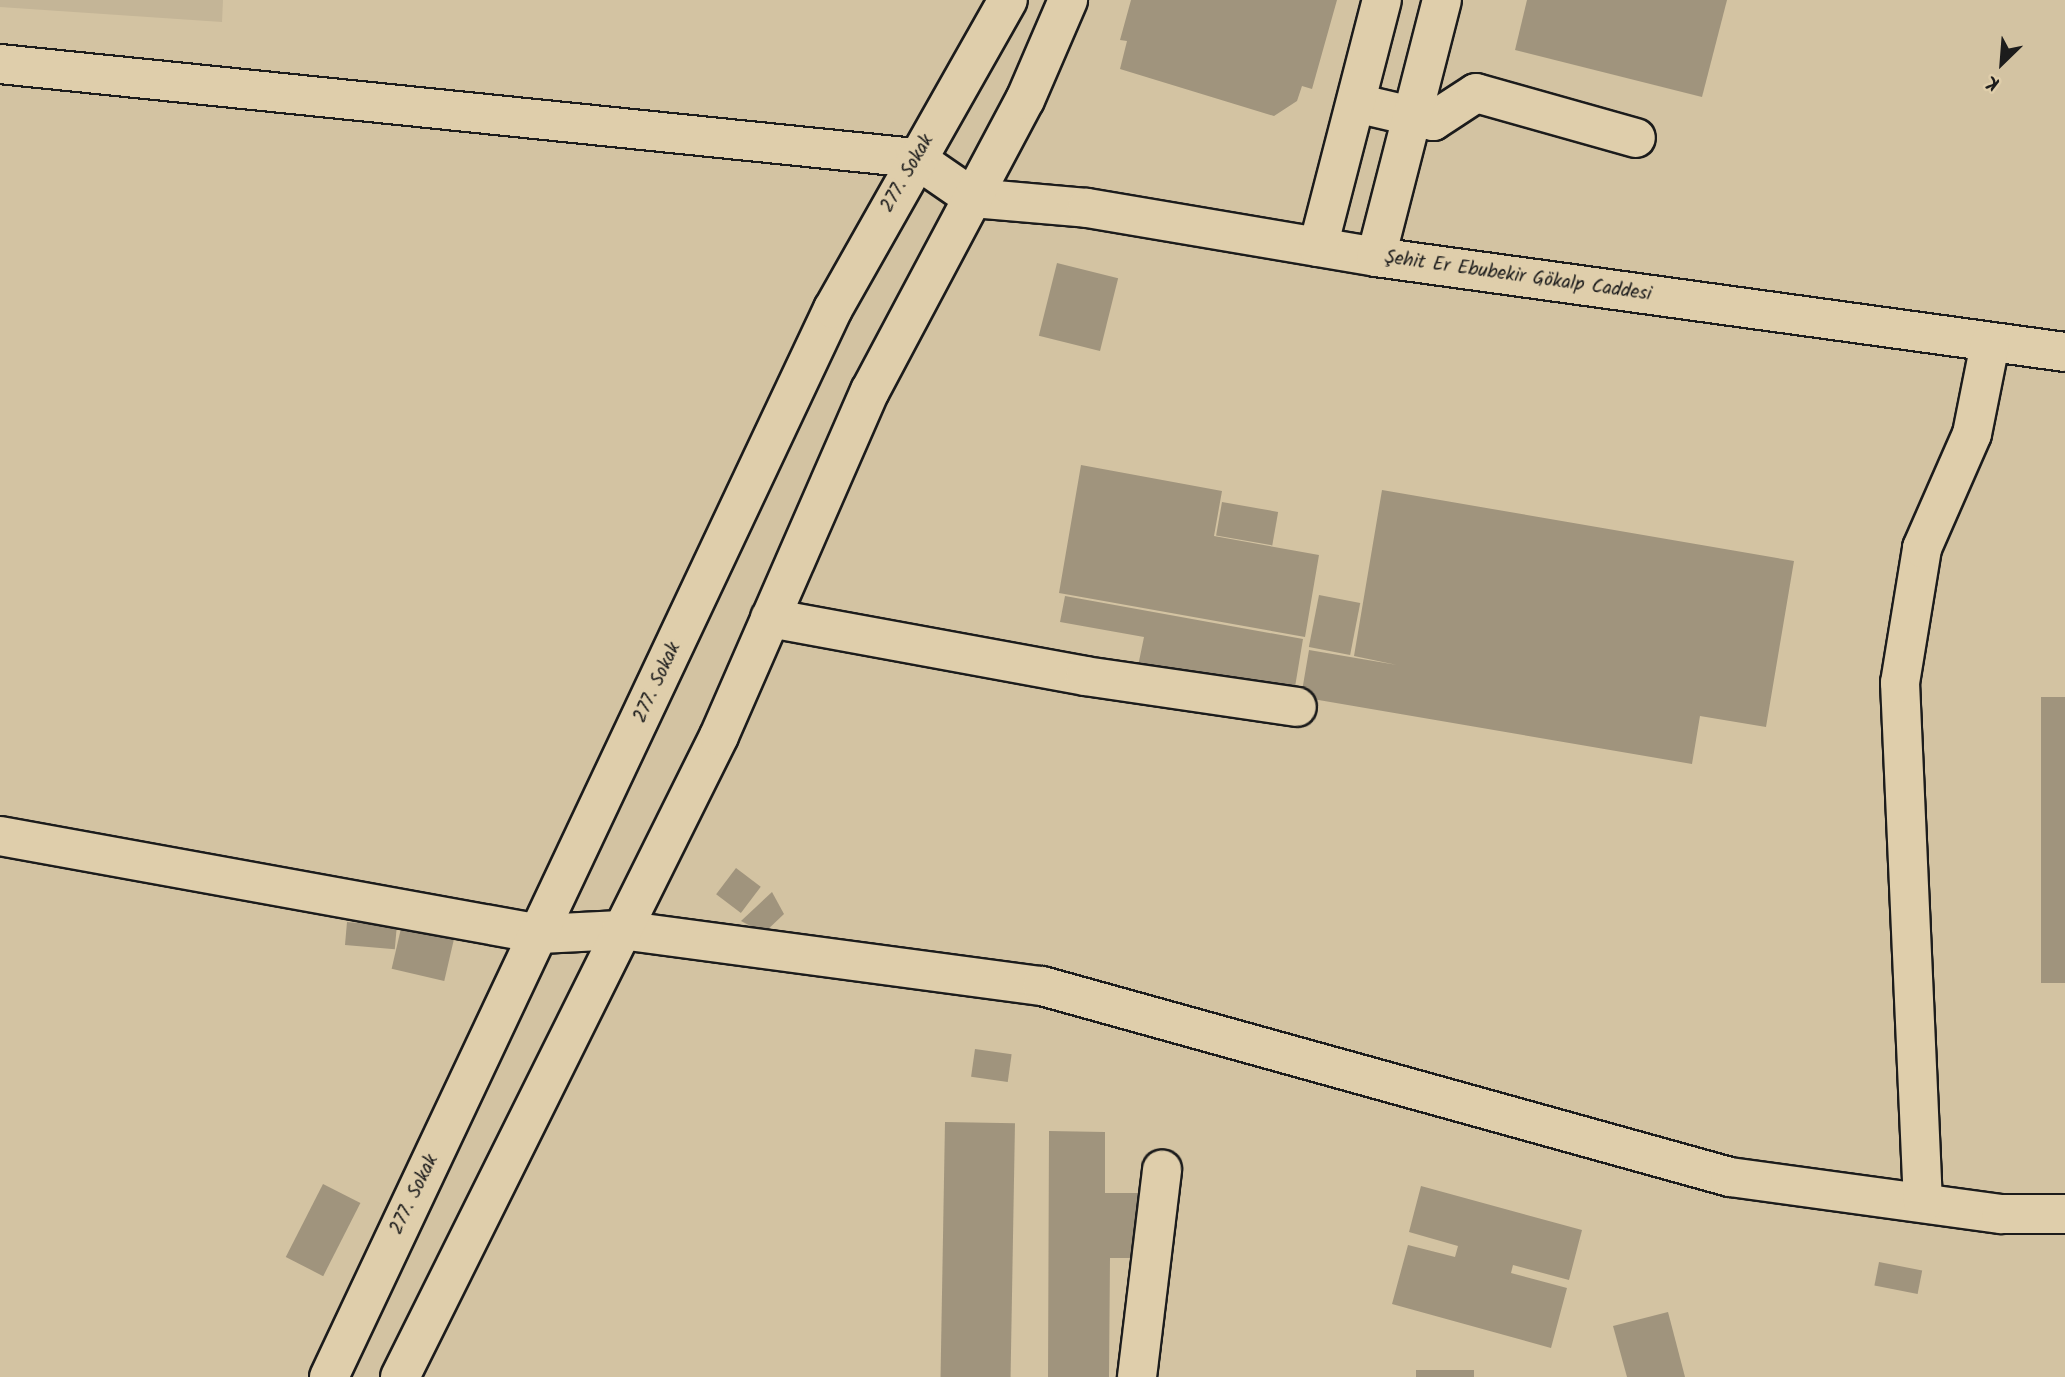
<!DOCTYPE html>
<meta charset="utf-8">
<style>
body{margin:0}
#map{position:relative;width:2065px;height:1377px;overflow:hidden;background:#d3c3a2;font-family:Kalam,sans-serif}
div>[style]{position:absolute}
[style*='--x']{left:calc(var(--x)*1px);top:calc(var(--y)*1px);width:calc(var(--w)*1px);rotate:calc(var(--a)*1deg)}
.built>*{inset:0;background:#c4b597}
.building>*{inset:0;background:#a0947d;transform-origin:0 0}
.roads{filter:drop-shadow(2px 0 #1c1c1c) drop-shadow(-2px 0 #1c1c1c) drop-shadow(0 2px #1c1c1c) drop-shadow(0 -2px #1c1c1c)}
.minor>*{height:38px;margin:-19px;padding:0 19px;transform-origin:19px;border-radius:19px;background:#dfceab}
span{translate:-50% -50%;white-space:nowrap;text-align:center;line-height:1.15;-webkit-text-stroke:5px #dfceab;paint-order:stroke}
.street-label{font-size:19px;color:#1c1c1c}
.north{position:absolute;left:1967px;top:28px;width:70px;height:70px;-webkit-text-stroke:5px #dfceab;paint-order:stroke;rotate:205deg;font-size:19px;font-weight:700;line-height:28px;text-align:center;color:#1c1c1c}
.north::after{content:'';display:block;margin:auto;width:24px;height:32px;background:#1c1c1c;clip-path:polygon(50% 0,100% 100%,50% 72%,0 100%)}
</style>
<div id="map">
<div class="built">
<div style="clip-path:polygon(0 0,223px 0,222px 22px,0 7px)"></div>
</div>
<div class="building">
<div style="clip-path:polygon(1131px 0,1337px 0,1312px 89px,1302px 86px,1297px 101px,1274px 116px,1120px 69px,1127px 41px,1120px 40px)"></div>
<div style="clip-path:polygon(1527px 0,1727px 0,1702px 97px,1515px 50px)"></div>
<div style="left:1057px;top:263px;width:63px;height:75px;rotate:14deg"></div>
<div style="clip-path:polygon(1081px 465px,1222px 491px,1214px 536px,1319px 555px,1305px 637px,1059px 593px)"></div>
<div style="clip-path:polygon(1382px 490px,1794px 561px,1766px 727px,1700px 716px,1692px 764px,1301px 697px,1309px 650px,1397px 665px,1354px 656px)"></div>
<div style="left:1222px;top:502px;width:57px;height:34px;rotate:10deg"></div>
<div style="left:1319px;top:595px;width:42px;height:53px;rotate:11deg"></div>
<div style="clip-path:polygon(1065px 596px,1303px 639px,1293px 699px,1137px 671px,1144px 637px,1060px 622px)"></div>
<div style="left:2041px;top:697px;width:24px;height:286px"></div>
<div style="left:736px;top:868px;width:31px;height:33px;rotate:37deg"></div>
<div style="clip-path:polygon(772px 892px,784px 914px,764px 933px,741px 921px)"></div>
<div style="left:347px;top:922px;width:50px;height:23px;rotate:5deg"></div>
<div style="left:402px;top:924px;width:54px;height:46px;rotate:13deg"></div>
<div style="left:975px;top:1049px;width:37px;height:28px;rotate:8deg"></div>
<div style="left:945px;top:1122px;width:70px;height:255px;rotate:1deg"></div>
<div style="clip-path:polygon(1049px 1131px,1105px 1132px,1105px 1193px,1140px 1193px,1140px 1258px,1110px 1258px,1109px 1377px,1048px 1377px)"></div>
<div style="left:323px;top:1184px;width:42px;height:82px;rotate:27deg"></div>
<div style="clip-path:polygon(1421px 1186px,1582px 1230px,1569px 1280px,1513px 1265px,1511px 1273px,1567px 1288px,1551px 1348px,1392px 1304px,1408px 1245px,1455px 1257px,1458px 1246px,1409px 1232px)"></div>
<div style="left:1879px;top:1262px;width:44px;height:24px;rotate:11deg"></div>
<div style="clip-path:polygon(1668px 1312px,1685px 1377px,1627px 1377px,1613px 1326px)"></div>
<div style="left:1416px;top:1370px;width:58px;height:7px"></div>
</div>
<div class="roads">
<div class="minor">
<div style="--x:0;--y:64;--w:920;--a:5.87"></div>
<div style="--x:915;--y:158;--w:70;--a:34.6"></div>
<div style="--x:973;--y:198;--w:114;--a:5"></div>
<div style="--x:1087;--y:208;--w:293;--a:9.6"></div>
<div style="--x:1376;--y:257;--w:696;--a:7.85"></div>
<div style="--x:1356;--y:103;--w:79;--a:13.2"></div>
<div style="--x:1433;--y:121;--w:51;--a:-33.1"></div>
<div style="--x:1476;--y:93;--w:166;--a:15.7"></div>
<div style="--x:1318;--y:247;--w:255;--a:-75.5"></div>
<div style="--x:1376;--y:257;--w:265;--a:-75.6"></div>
<div style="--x:770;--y:618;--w:320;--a:10.4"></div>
<div style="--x:1085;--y:676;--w:214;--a:8.3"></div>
<div style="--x:0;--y:836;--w:549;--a:10.29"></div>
<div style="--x:540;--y:934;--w:81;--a:-2.8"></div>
<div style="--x:621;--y:930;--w:425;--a:7.6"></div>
<div style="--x:1042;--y:986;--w:714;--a:15.52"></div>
<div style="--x:1730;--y:1177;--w:274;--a:7.8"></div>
<div style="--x:2001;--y:1214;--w:64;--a:0"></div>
<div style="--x:1923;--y:1203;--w:521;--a:-92.53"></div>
<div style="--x:1900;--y:683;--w:137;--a:-80.7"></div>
<div style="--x:1922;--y:548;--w:124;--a:-66.3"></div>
<div style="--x:1972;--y:434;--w:92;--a:-78.7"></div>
<div style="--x:329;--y:1377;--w:1181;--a:-64.74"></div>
<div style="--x:833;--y:309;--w:355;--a:-60.5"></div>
<div style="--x:400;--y:1377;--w:716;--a:-63.54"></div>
<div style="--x:719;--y:736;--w:377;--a:-66.4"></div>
<div style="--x:870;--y:391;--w:330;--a:-62"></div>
<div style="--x:1025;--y:100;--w:109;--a:-66.7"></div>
<div style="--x:1137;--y:1377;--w:209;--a:-83.1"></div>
</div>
</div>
<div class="street-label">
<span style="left:908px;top:174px;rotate:-60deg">277. Sokak</span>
<span style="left:1518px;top:277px;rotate:8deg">Şehit Er Ebubekir Gökalp Caddesi</span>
<span style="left:658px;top:683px;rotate:-65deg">277. Sokak</span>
<span style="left:415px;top:1195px;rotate:-64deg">277. Sokak</span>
</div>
<div class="north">K</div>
</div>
